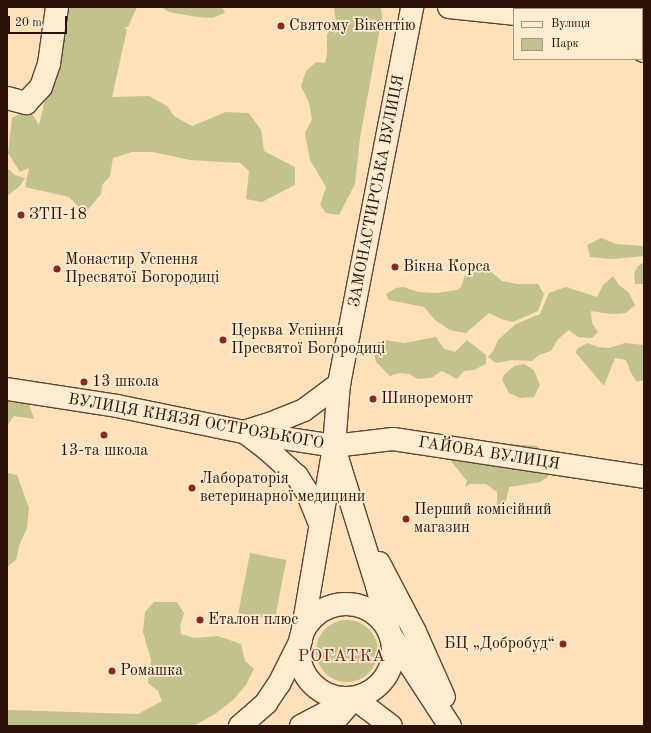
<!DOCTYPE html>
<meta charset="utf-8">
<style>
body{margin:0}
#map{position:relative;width:651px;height:733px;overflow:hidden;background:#fee1b8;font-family:"Old Standard TT",serif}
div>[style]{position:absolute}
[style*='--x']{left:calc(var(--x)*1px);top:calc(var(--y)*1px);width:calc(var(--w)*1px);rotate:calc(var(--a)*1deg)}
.green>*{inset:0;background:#c2c28d;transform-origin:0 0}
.round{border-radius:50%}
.roads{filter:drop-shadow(1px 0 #604432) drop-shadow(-1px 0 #604432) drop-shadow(0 1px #604432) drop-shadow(0 -1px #604432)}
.street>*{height:22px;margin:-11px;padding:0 11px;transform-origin:11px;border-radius:11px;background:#feecd1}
.secondary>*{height:22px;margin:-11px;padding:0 11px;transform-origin:11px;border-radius:11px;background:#feecd1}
.secondary>.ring{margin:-11px;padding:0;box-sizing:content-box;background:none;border:22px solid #feecd1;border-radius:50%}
.dots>*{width:11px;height:11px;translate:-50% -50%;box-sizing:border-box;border:2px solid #feecd1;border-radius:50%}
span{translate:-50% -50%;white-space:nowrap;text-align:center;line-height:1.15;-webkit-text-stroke:3.5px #feecd1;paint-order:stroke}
.poi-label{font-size:16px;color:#2b1006}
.left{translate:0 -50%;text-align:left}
.right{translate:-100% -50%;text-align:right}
.street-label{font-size:16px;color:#2b1006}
.neighbourhood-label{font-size:17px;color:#7a1f14;letter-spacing:1px}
.frame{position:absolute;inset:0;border:8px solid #2b1006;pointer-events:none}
.legend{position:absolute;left:513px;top:8px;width:130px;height:52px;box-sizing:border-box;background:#feecd1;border:1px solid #aa9480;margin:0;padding:5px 7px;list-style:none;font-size:12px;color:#2b1006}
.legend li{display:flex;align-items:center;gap:8px;height:20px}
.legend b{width:20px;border:1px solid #aa9480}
.scale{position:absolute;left:8px;top:16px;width:59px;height:18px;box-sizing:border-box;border:2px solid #2b1006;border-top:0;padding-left:5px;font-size:12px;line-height:14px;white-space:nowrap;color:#2b1006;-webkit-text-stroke:3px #feecd1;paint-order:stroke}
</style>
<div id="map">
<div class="green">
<div style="clip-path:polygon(68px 7px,137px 7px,128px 27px,123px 28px,127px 29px,112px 97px,149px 96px,167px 106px,174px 116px,192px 126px,226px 112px,249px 113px,261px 130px,264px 151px,295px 167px,295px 185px,262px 202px,246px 199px,249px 171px,240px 163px,190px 160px,153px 152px,132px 152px,113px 158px,110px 176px,102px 185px,101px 194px,85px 213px,69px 197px,25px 187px,29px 168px,20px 172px,8px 153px,12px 118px,29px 109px,39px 125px,64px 15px,67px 15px)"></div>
<div style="clip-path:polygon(161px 7px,222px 7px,225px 13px,212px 18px,197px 17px,169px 12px)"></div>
<div style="clip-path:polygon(334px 7px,381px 7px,382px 17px,360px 138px,355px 184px,339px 215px,326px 213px,320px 205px,326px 187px,310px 160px,305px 133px,312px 119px,309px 103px,301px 86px,306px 71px,316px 62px,325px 63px,327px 53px,327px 34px,336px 22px)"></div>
<div style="clip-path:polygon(7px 168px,15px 175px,25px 178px,20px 186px,7px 196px)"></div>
<div style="clip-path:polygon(601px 238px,616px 244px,644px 246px,644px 256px,612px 259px,590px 257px,587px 245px)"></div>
<div style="clip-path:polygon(644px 262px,644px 284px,635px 284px,634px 273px,638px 266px)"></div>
<div style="clip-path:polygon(489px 270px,502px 281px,518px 284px,538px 284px,544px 294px,538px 311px,513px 322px,501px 319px,489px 313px,466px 333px,450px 330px,436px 321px,424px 307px,389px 300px,386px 294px,396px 288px,403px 287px,419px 292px,436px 293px,457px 290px,461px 287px,465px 275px,480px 271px)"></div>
<div style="clip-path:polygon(613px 276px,619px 285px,629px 293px,635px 305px,626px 313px,611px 314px,591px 311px,592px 323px,598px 332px,592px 338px,578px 337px,569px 330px,558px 339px,551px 351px,539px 355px,532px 361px,512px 360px,496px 363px,488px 357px,494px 350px,498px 340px,516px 324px,540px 314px,549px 293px,566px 287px,597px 297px,603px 285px)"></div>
<div style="clip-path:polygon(436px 337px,444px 349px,455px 352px,467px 340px,486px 355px,486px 364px,474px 370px,464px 371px,457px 379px,442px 371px,431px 378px,418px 379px,409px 374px,400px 373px,390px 376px,376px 362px,372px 345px,384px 340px,405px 343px)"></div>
<div style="clip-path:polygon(587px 343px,598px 347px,609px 348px,625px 343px,644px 345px,644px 380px,637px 382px,631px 373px,626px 360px,615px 358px,604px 386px,576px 353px,577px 349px)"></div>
<div style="clip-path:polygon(524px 364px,534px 370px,540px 385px,534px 397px,520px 398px,509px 393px,502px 380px,504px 375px,514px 366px)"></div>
<div style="clip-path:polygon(7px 388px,29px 404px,34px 419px,14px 416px,7px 426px)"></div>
<div style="clip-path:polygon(486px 442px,537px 446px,549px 460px,548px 477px,540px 482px,509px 487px,504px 510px,497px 505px,497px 492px,486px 484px,470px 484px,465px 487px,467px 481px,446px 455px)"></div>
<div style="clip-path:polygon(7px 473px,17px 475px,29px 508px,27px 528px,20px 543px,16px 560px,7px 567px)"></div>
<div style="left:250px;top:553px;width:37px;height:61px;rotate:11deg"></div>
<div style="clip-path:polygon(154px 602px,177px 602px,184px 613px,180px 626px,181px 634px,194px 638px,218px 636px,241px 644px,245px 661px,254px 669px,246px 685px,233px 700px,215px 714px,195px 725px,7px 726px,7px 710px,138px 714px,162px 701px,158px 691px,148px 683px,151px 660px,143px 632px,145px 612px)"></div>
<div class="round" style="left:316px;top:620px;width:62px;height:62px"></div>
</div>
<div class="roads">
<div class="street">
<div style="--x:449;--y:7;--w:65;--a:6.1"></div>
<div style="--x:591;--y:9;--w:2;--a:-90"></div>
<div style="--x:642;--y:50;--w:2;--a:27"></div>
<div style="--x:7;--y:98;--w:20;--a:15"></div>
<div style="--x:26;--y:103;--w:22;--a:-47"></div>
<div style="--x:41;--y:87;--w:24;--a:-71"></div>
<div style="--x:49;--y:64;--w:58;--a:-82"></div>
<div style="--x:334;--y:446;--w:59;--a:-6.8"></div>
<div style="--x:393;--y:439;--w:254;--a:8.6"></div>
<div style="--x:330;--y:726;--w:37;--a:-49"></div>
</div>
<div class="secondary">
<div style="--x:7;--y:389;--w:111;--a:8.8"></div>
<div style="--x:117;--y:406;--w:130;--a:11.6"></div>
<div style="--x:244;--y:432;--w:91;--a:8.8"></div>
<div style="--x:247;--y:431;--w:32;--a:-18"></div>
<div style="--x:277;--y:421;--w:29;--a:-22"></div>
<div style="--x:304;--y:410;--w:44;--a:-36.6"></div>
<div style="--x:247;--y:434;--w:26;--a:37"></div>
<div style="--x:268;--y:450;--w:39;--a:42"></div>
<div style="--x:297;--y:476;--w:19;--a:58"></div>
<div style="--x:307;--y:492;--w:35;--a:68"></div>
<div style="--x:335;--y:451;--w:141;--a:72.7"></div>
<div style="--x:377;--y:586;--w:50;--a:74.8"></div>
<div style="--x:390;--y:634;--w:110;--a:56.9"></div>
<div style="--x:379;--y:563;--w:78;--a:62.4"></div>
<div style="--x:415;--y:632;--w:71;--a:66"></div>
<div class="ring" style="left:299px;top:604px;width:72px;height:72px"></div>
<div style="--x:354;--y:698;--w:46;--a:37.1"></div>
<div style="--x:240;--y:726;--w:35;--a:-41"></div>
<div style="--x:266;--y:703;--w:23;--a:-56"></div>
<div style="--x:279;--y:684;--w:49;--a:-63.4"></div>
<div style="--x:301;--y:640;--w:197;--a:-80.3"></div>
<div style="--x:334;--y:446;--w:62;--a:-85.4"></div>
<div style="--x:339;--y:384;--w:384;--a:-79"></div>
<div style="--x:301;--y:726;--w:60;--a:-27.8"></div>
</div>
</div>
<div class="dots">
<div style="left:281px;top:26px;background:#8f2418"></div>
<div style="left:21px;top:215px;background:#8f2418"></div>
<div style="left:395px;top:267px;background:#8f2418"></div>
<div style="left:57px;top:269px;background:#8f2418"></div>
<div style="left:223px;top:340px;background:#8f2418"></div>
<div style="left:84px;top:382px;background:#8f2418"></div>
<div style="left:373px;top:399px;background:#8f2418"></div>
<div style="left:104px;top:435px;background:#8f2418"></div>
<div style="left:192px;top:488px;background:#8f2418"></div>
<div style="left:406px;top:519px;background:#8f2418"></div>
<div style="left:200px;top:620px;background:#8f2418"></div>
<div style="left:563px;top:644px;background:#8f2418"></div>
<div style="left:112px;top:671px;background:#8f2418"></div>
</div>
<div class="poi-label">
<span class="left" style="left:289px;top:26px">Святому Вікентію</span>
<span class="left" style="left:29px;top:215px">ЗТП-18</span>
<span class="left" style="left:65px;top:269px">Монастир Успення<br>Пресвятої Богородиці</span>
<span class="left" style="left:403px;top:267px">Вікна Корса</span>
<span class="left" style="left:231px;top:340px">Церква Успіння<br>Пресвятої Богородиці</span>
<span class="left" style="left:92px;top:382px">13 школа</span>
<span class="left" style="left:381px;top:399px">Шиноремонт</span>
<span style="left:104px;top:451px">13-та школа</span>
<span class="left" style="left:200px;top:488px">Лабораторія<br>ветеринарної медицини</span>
<span class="left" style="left:414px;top:519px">Перший комісійний<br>магазин</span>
<span class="left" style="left:208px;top:620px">Еталон плюс</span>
<span class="right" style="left:555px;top:644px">БЦ „Добробуд“</span>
<span class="left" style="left:120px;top:671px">Ромашка</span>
</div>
<div class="street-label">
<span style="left:377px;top:191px;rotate:-79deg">ЗАМОНАСТИРСЬКА ВУЛИЦЯ</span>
<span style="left:196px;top:422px;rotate:10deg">ВУЛИЦЯ КНЯЗЯ ОСТРОЗЬКОГО</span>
<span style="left:489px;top:454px;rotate:9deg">ГАЙОВА ВУЛИЦЯ</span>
</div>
<div class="neighbourhood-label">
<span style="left:342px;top:657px">РОГАТКА</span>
</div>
<div class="frame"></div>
<ul class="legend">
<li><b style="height:5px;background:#feecd1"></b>Вулиця</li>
<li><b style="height:11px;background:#c2c28d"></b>Парк</li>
</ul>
<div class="scale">20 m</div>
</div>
